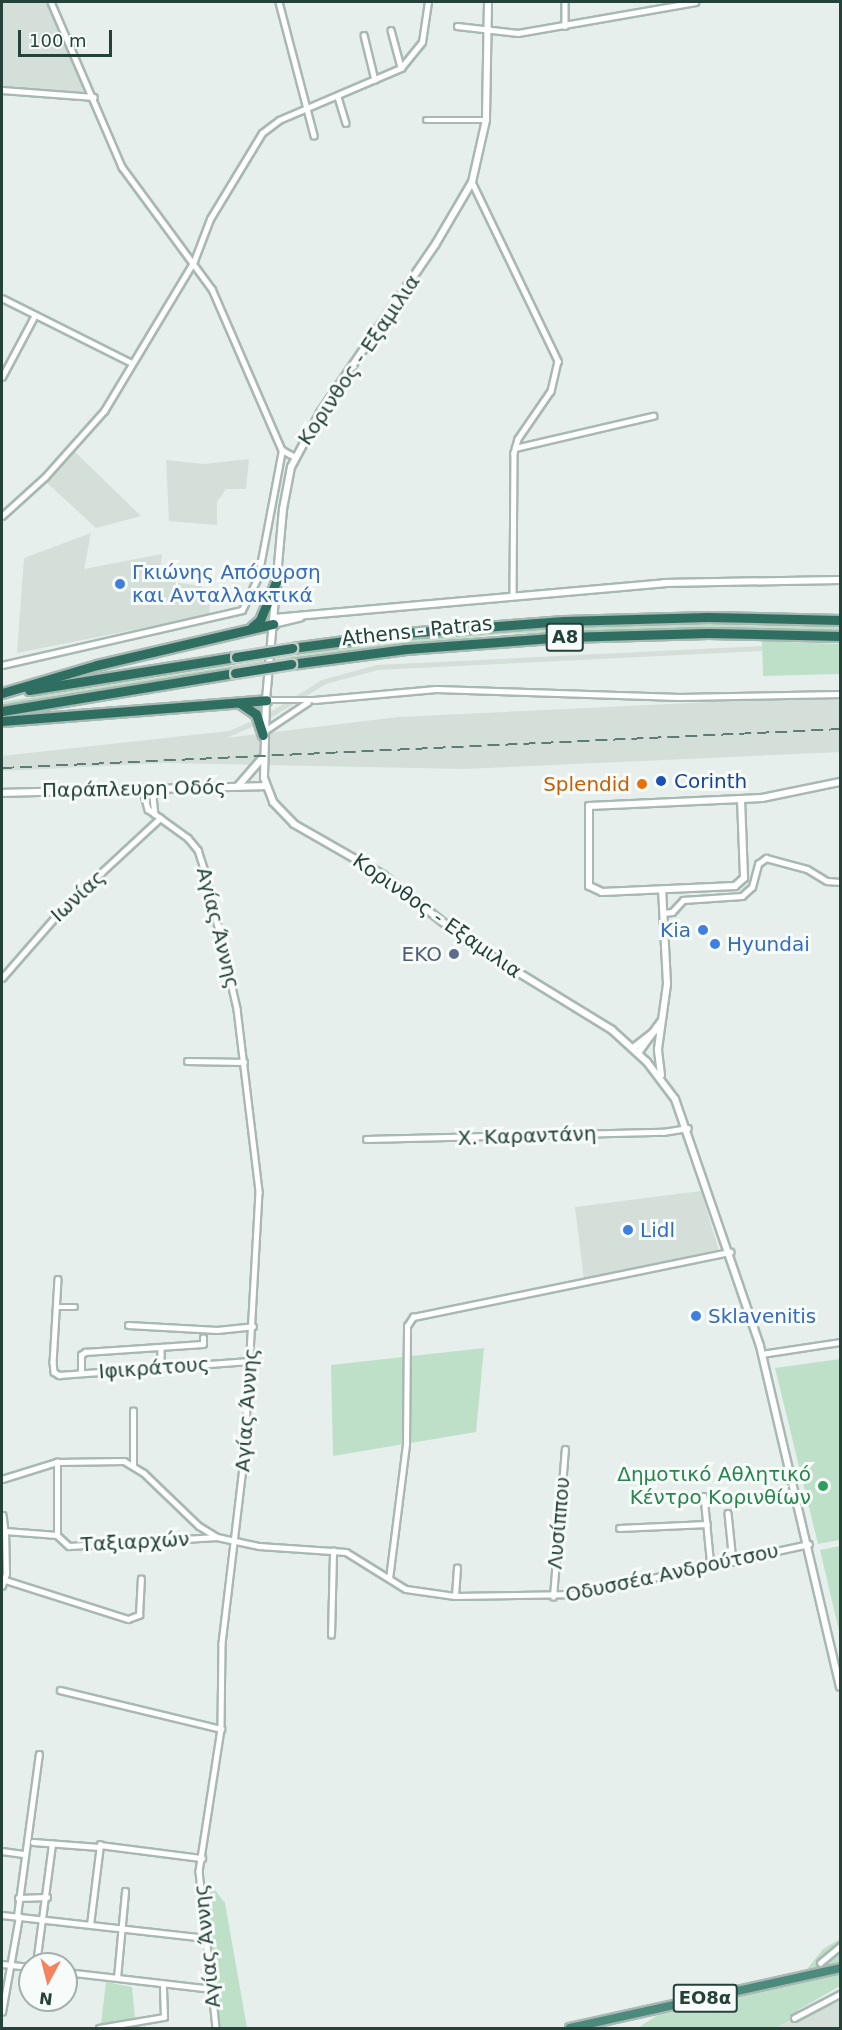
<!DOCTYPE html>
<meta charset="utf-8">
<style>
body{margin:0}
#map{position:relative;width:842px;height:2030px;overflow:hidden;background:#e6efeb;font-family:"DejaVu Sans",sans-serif}
div>[style]{position:absolute}
[style*='--x']{left:calc(var(--x)*1px);top:calc(var(--y)*1px);width:calc(var(--w)*1px);rotate:calc(var(--a)*1deg)}
.built>*{inset:0;background:#d4dfda}
.green>*{inset:0;background:#bfe0c8}
.roads{filter:drop-shadow(2px 0 #a8b8b2) drop-shadow(-2px 0 #a8b8b2) drop-shadow(0 2px #a8b8b2) drop-shadow(0 -2px #a8b8b2)}
.minor>*{height:4.5px;margin:-2.25px;padding:0 2.25px;transform-origin:2.25px;border-radius:2.25px;background:#fff}
.tertiary>*{height:6px;margin:-3px;padding:0 3px;transform-origin:3px;border-radius:3px;background:#fff}
.trunk>*{height:8px;margin:-4px;padding:0 4px;transform-origin:4px;border-radius:4px;background:#4c8a7c}
.motorway>*{height:9px;margin:-4.5px;padding:0 4.5px;transform-origin:4.5px;border-radius:4.5px;background:#2f6f62}
.rail>*{height:2px;margin-top:-1px;transform-origin:0;background:repeating-linear-gradient(90deg,#5f7d75 0 12px,transparent 0 18px)}
.bridges{filter:drop-shadow(2px 0 #c2cac8) drop-shadow(-2px 0 #c2cac8) drop-shadow(0 2px #c2cac8) drop-shadow(0 -2px #c2cac8)}
.motorway-bridge>*{height:9px;margin:-4.5px;padding:0 4.5px;transform-origin:4.5px;border-radius:4.5px;background:#2f6f62}
.dots>*{width:16px;height:16px;translate:-50% -50%;box-sizing:border-box;border:3px solid #f7fbf9;border-radius:50%}
span{translate:-50% -50%;white-space:nowrap;text-align:center;line-height:1.15;-webkit-text-stroke:6px #f7fbf9;paint-order:stroke}
.shield-label span{padding:2px 4px;background:#f7fbf9;border:2px solid;border-radius:4px;-webkit-text-stroke-width:0}
.shield-label{font-size:18px;color:#24423a;font-weight:700}
.street-label{font-size:20px;color:#24423a}
.shop-label{font-size:20px;color:#366cbe}
.left{translate:0 -50%;text-align:left}
.right{translate:-100% -50%;text-align:right}
.transit-label{font-size:20px;color:#164399}
.food-label{font-size:20px;color:#c56008}
.service-label{font-size:20px;color:#4e5e75}
.leisure-label{font-size:20px;color:#27864d}
.frame{position:absolute;inset:0;border:3px solid #24423a;pointer-events:none}
.north{position:absolute;left:18px;top:1952px;width:60px;height:60px;box-sizing:border-box;background:#f7fbf9;border:2px solid #a3b1ad;border-radius:50%;rotate:187deg;font-size:16px;font-weight:700;line-height:24px;text-align:center;color:#24423a}
.north::after{content:'';display:block;margin:auto;width:21px;height:27px;background:#f4845f;clip-path:polygon(50% 0,100% 100%,50% 72%,0 100%)}
.scale{position:absolute;left:18px;top:30px;width:94px;height:27px;box-sizing:border-box;border:3px solid #24423a;border-top:0;padding-left:8px;font-size:18px;line-height:21px;white-space:nowrap;color:#24423a;-webkit-text-stroke:4px #f7fbf9;paint-order:stroke}
</style>
<div id="map">
<div class="built">
<div style="clip-path:polygon(2px 2px,48px 2px,90px 94px,2px 86px)"></div>
<div style="clip-path:polygon(72px 449px,141px 516px,96px 528px,45px 481px)"></div>
<div style="clip-path:polygon(249px 459px,246px 489px,226px 489px,217px 502px,217px 525px,169px 521px,166px 460px,204px 464px)"></div>
<div style="clip-path:polygon(91px 533px,84px 569px,162px 554px,159px 580px,201px 586px,211px 596px,209px 615px,17px 653px,24px 558px)"></div>
<div style="clip-path:polygon(762px 646px,762px 651px,378px 670px,326px 684px,266px 721px,226px 738px,398px 717px,840px 696px,840px 752px,464px 769px,165px 763px,2px 771px,2px 756px,229px 731px,262px 717px,322px 680px,377px 665px)"></div>
<div style="clip-path:polygon(701px 1191px,719px 1251px,584px 1280px,575px 1207px)"></div>
<div style="clip-path:polygon(840px 2001px,840px 2028px,775px 2028px,805px 2015px)"></div>
</div>
<div class="green">
<div style="clip-path:polygon(692px 623px,840px 626px,840px 630px,708px 627px,501px 634px,310px 655px,2px 705px,2px 702px,374px 643px,517px 630px)"></div>
<div style="clip-path:polygon(762px 641px,840px 644px,840px 674px,763px 676px)"></div>
<div style="clip-path:polygon(484px 1348px,476px 1432px,333px 1456px,331px 1365px)"></div>
<div style="clip-path:polygon(840px 1359px,840px 1540px,818px 1544px,775px 1368px)"></div>
<div style="clip-path:polygon(840px 1546px,840px 1635px,820px 1550px)"></div>
<div style="clip-path:polygon(212px 1886px,225px 1903px,247px 2028px,222px 2028px,219px 2023px,203px 1888px)"></div>
<div style="clip-path:polygon(840px 1939px,840px 1986px,798px 2010px,792px 2020px,775px 2028px,638px 2028px,656px 2016px,796px 1983px,823px 1949px)"></div>
<div style="clip-path:polygon(106px 1982px,132px 1987px,135px 2019px,101px 2024px)"></div>
</div>
<div class="roads">
<div class="minor">
<div style="--x:51;--y:2;--w:180;--a:66.7"></div>
<div style="--x:122;--y:167;--w:152;--a:53.6"></div>
<div style="--x:212;--y:289;--w:176;--a:66.5"></div>
<div style="--x:282;--y:450;--w:15;--a:28"></div>
<div style="--x:279;--y:2;--w:138;--a:75.3"></div>
<div style="--x:565;--y:2;--w:24;--a:90"></div>
<div style="--x:457;--y:26;--w:61;--a:6.5"></div>
<div style="--x:518;--y:33;--w:180;--a:-9.9"></div>
<div style="--x:391;--y:30;--w:39;--a:75"></div>
<div style="--x:364;--y:35;--w:46;--a:76.3"></div>
<div style="--x:2;--y:90;--w:92;--a:4.4"></div>
<div style="--x:338;--y:97;--w:27;--a:73"></div>
<div style="--x:426;--y:120;--w:60;--a:0"></div>
<div style="--x:472;--y:182;--w:199;--a:64.3"></div>
<div style="--x:558;--y:361;--w:31;--a:103"></div>
<div style="--x:551;--y:391;--w:58;--a:124.5"></div>
<div style="--x:518;--y:439;--w:15;--a:106"></div>
<div style="--x:514;--y:453;--w:140;--a:90.4"></div>
<div style="--x:2;--y:298;--w:145;--a:26.6"></div>
<div style="--x:2;--y:377;--w:70;--a:-62"></div>
<div style="--x:515;--y:448;--w:142;--a:-13.1"></div>
<div style="--x:2;--y:516;--w:58;--a:-42.2"></div>
<div style="--x:45;--y:477;--w:89;--a:-48.2"></div>
<div style="--x:104;--y:411;--w:175;--a:-59"></div>
<div style="--x:194;--y:261;--w:45;--a:-69.1"></div>
<div style="--x:210;--y:219;--w:100;--a:-58.8"></div>
<div style="--x:262;--y:133;--w:21;--a:-37"></div>
<div style="--x:279;--y:120;--w:133;--a:-23.1"></div>
<div style="--x:401;--y:68;--w:33;--a:-51"></div>
<div style="--x:422;--y:42;--w:40;--a:-81.5"></div>
<div style="--x:2;--y:665;--w:246;--a:-12.9"></div>
<div style="--x:242;--y:610;--w:37;--a:-64"></div>
<div style="--x:258;--y:577;--w:129;--a:-79.3"></div>
<div style="--x:266;--y:700;--w:48;--a:0"></div>
<div style="--x:314;--y:700;--w:122;--a:-5.2"></div>
<div style="--x:436;--y:689;--w:243;--a:1.9"></div>
<div style="--x:679;--y:697;--w:161;--a:-1.1"></div>
<div style="--x:266;--y:730;--w:50;--a:-33.7"></div>
<div style="--x:142;--y:787;--w:23;--a:75"></div>
<div style="--x:148;--y:809;--w:49;--a:35.9"></div>
<div style="--x:188;--y:838;--w:16;--a:50"></div>
<div style="--x:198;--y:850;--w:22;--a:72"></div>
<div style="--x:205;--y:871;--w:142;--a:76.9"></div>
<div style="--x:237;--y:1009;--w:184;--a:83.1"></div>
<div style="--x:259;--y:1192;--w:267;--a:93.2"></div>
<div style="--x:244;--y:1459;--w:186;--a:96.8"></div>
<div style="--x:222;--y:1644;--w:85;--a:90.7"></div>
<div style="--x:221;--y:1729;--w:144;--a:98.8"></div>
<div style="--x:199;--y:1871;--w:158;--a:83.8"></div>
<div style="--x:152;--y:787;--w:27;--a:84"></div>
<div style="--x:663;--y:913;--w:9;--a:-6"></div>
<div style="--x:672;--y:912;--w:16;--a:-47"></div>
<div style="--x:683;--y:900;--w:59;--a:-3.9"></div>
<div style="--x:742;--y:896;--w:13;--a:-42"></div>
<div style="--x:752;--y:887;--w:24;--a:-75"></div>
<div style="--x:758;--y:864;--w:10;--a:-37"></div>
<div style="--x:766;--y:858;--w:42;--a:15"></div>
<div style="--x:807;--y:869;--w:23;--a:31"></div>
<div style="--x:827;--y:881;--w:13;--a:4"></div>
<div style="--x:2;--y:978;--w:94;--a:-48.9"></div>
<div style="--x:64;--y:907;--w:131;--a:-42.8"></div>
<div style="--x:187;--y:1061;--w:57;--a:1"></div>
<div style="--x:366;--y:1139;--w:297;--a:-1.4"></div>
<div style="--x:663;--y:1132;--w:25;--a:-9"></div>
<div style="--x:58;--y:1279;--w:83;--a:93.4"></div>
<div style="--x:53;--y:1362;--w:10;--a:84"></div>
<div style="--x:54;--y:1372;--w:6;--a:31"></div>
<div style="--x:59;--y:1375;--w:191;--a:-4.2"></div>
<div style="--x:57;--y:1307;--w:18;--a:0"></div>
<div style="--x:128;--y:1325;--w:89;--a:3.2"></div>
<div style="--x:217;--y:1330;--w:36;--a:-6"></div>
<div style="--x:161;--y:1347;--w:21;--a:90"></div>
<div style="--x:762;--y:1354;--w:79;--a:-8.7"></div>
<div style="--x:81;--y:1373;--w:18;--a:-90"></div>
<div style="--x:81;--y:1355;--w:5;--a:-37"></div>
<div style="--x:85;--y:1352;--w:118;--a:-3.9"></div>
<div style="--x:203;--y:1344;--w:6;--a:-90"></div>
<div style="--x:133;--y:1466;--w:55;--a:-90"></div>
<div style="--x:2;--y:1479;--w:58;--a:-17.2"></div>
<div style="--x:57;--y:1462;--w:67;--a:-0.9"></div>
<div style="--x:124;--y:1461;--w:23;--a:31"></div>
<div style="--x:144;--y:1473;--w:76;--a:43.9"></div>
<div style="--x:199;--y:1526;--w:21;--a:31"></div>
<div style="--x:217;--y:1537;--w:43;--a:12.1"></div>
<div style="--x:259;--y:1546;--w:87;--a:3.9"></div>
<div style="--x:346;--y:1552;--w:70;--a:31.7"></div>
<div style="--x:406;--y:1589;--w:49;--a:8.1"></div>
<div style="--x:455;--y:1596;--w:123;--a:-0.9"></div>
<div style="--x:578;--y:1594;--w:236;--a:-12.2"></div>
<div style="--x:704;--y:1496;--w:71;--a:84.4"></div>
<div style="--x:728;--y:1513;--w:49;--a:84.2"></div>
<div style="--x:3;--y:1515;--w:16;--a:83"></div>
<div style="--x:619;--y:1528;--w:88;--a:-2.6"></div>
<div style="--x:57;--y:1535;--w:16;--a:43"></div>
<div style="--x:69;--y:1546;--w:148;--a:-3.5"></div>
<div style="--x:57;--y:1535;--w:73;--a:-90"></div>
<div style="--x:389;--y:1579;--w:136;--a:-82.8"></div>
<div style="--x:406;--y:1444;--w:118;--a:-89.5"></div>
<div style="--x:407;--y:1326;--w:11;--a:-56"></div>
<div style="--x:413;--y:1317;--w:324;--a:-11.6"></div>
<div style="--x:5;--y:1580;--w:129;--a:17.6"></div>
<div style="--x:128;--y:1619;--w:12;--a:-20"></div>
<div style="--x:139;--y:1615;--w:36;--a:-87"></div>
<div style="--x:2;--y:1586;--w:13;--a:-72"></div>
<div style="--x:6;--y:1574;--w:43;--a:-91.3"></div>
<div style="--x:5;--y:1531;--w:52;--a:4.4"></div>
<div style="--x:455;--y:1596;--w:28;--a:-86"></div>
<div style="--x:553;--y:1597;--w:148;--a:-85.4"></div>
<div style="--x:331;--y:1635;--w:84;--a:-88.6"></div>
<div style="--x:60;--y:1690;--w:166;--a:13.6"></div>
<div style="--x:33;--y:1842;--w:66;--a:4.3"></div>
<div style="--x:2;--y:1851;--w:21;--a:8"></div>
<div style="--x:18;--y:1898;--w:29;--a:-2"></div>
<div style="--x:2;--y:1915;--w:205;--a:6.4"></div>
<div style="--x:17;--y:1916;--w:163;--a:-82.3"></div>
<div style="--x:90;--y:1925;--w:81;--a:-82.9"></div>
<div style="--x:100;--y:1845;--w:103;--a:7.3"></div>
<div style="--x:820;--y:1963;--w:26;--a:-40"></div>
<div style="--x:2;--y:1964;--w:28;--a:6"></div>
<div style="--x:36;--y:1964;--w:121;--a:-82.4"></div>
<div style="--x:66;--y:1972;--w:147;--a:6.6"></div>
<div style="--x:117;--y:1978;--w:87;--a:-84.7"></div>
<div style="--x:2;--y:2012;--w:97;--a:-79.9"></div>
<div style="--x:794;--y:2018;--w:52;--a:-27.6"></div>
<div style="--x:99;--y:2028;--w:66;--a:-9.6"></div>
<div style="--x:164;--y:2017;--w:33;--a:-92"></div>
</div>
<div class="tertiary">
<div style="--x:488;--y:2;--w:118;--a:91"></div>
<div style="--x:486;--y:120;--w:64;--a:102.7"></div>
<div style="--x:472;--y:182;--w:73;--a:120.4"></div>
<div style="--x:435;--y:245;--w:204;--a:124.4"></div>
<div style="--x:320;--y:413;--w:61;--a:118.2"></div>
<div style="--x:291;--y:467;--w:43;--a:100.8"></div>
<div style="--x:283;--y:509;--w:192;--a:95.1"></div>
<div style="--x:266;--y:700;--w:78;--a:91.5"></div>
<div style="--x:264;--y:778;--w:26;--a:69"></div>
<div style="--x:273;--y:802;--w:30;--a:46"></div>
<div style="--x:294;--y:824;--w:103;--a:29.8"></div>
<div style="--x:383;--y:875;--w:107;--a:38.2"></div>
<div style="--x:467;--y:941;--w:170;--a:31.5"></div>
<div style="--x:612;--y:1030;--w:47;--a:42.4"></div>
<div style="--x:647;--y:1062;--w:46;--a:52.9"></div>
<div style="--x:675;--y:1099;--w:261;--a:71"></div>
<div style="--x:760;--y:1346;--w:350;--a:76.8"></div>
<div style="--x:274;--y:618;--w:392;--a:-5.1"></div>
<div style="--x:664;--y:583;--w:176;--a:-1"></div>
<div style="--x:273;--y:624;--w:28;--a:-13"></div>
<div style="--x:238;--y:786;--w:37;--a:-49"></div>
<div style="--x:2;--y:793;--w:264;--a:-1.5"></div>
<div style="--x:741;--y:799;--w:79;--a:87.8"></div>
<div style="--x:744;--y:878;--w:12;--a:138"></div>
<div style="--x:735;--y:886;--w:133;--a:177.4"></div>
<div style="--x:602;--y:892;--w:14;--a:-155"></div>
<div style="--x:589;--y:886;--w:80;--a:-90"></div>
<div style="--x:589;--y:806;--w:152;--a:-2.6"></div>
<div style="--x:741;--y:799;--w:21;--a:-3"></div>
<div style="--x:762;--y:798;--w:80;--a:-11.6"></div>
<div style="--x:633;--y:1048;--w:28;--a:-38"></div>
<div style="--x:638;--y:1053;--w:39;--a:-54"></div>
<div style="--x:661;--y:1075;--w:26;--a:-97"></div>
<div style="--x:658;--y:1049;--w:66;--a:-82.1"></div>
<div style="--x:667;--y:984;--w:94;--a:-93"></div>
</div>
<div class="trunk">
<div style="--x:570;--y:2028;--w:277;--a:-12.5"></div>
</div>
<div class="motorway">
<div style="--x:252;--y:627;--w:11;--a:-41"></div>
<div style="--x:260;--y:620;--w:47;--a:-67.3"></div>
<div style="--x:292;--y:648;--w:114;--a:-7.6"></div>
<div style="--x:405;--y:633;--w:159;--a:-4.3"></div>
<div style="--x:564;--y:621;--w:144;--a:-1.6"></div>
<div style="--x:708;--y:617;--w:132;--a:1.3"></div>
<div style="--x:291;--y:664;--w:116;--a:-7.4"></div>
<div style="--x:406;--y:649;--w:159;--a:-4.3"></div>
<div style="--x:565;--y:637;--w:143;--a:-1.6"></div>
<div style="--x:708;--y:633;--w:132;--a:1.3"></div>
<div style="--x:29;--y:690;--w:210;--a:-9.1"></div>
<div style="--x:2;--y:693;--w:99;--a:-16.4"></div>
<div style="--x:97;--y:665;--w:181;--a:-13.1"></div>
<div style="--x:240;--y:703;--w:19;--a:35"></div>
<div style="--x:256;--y:714;--w:22;--a:72"></div>
<div style="--x:2;--y:711;--w:236;--a:-9.3"></div>
<div style="--x:2;--y:721;--w:265;--a:-4.5"></div>
</div>
</div>
<div class="rail">
<div style="--x:2;--y:768;--w:839;--a:-2.66"></div>
</div>
<div class="bridges">
<div class="motorway-bridge">
<div style="--x:236;--y:657;--w:57;--a:-9.1"></div>
<div style="--x:235;--y:673;--w:57;--a:-9.1"></div>
</div>
</div>
<div class="dots">
<div style="left:120px;top:584px;background:#3f7fe0"></div>
<div style="left:661px;top:781px;background:#1a4fb4"></div>
<div style="left:642px;top:784px;background:#e8710a"></div>
<div style="left:703px;top:930px;background:#3f7fe0"></div>
<div style="left:715px;top:944px;background:#3f7fe0"></div>
<div style="left:454px;top:954px;background:#5c6f8a"></div>
<div style="left:628px;top:1230px;background:#3f7fe0"></div>
<div style="left:696px;top:1316px;background:#3f7fe0"></div>
<div style="left:823px;top:1486px;background:#2e9e5b"></div>
</div>
<div class="shield-label">
<span style="left:565px;top:637px">Α8</span>
<span style="left:705px;top:1998px">ΕΟ8α</span>
</div>
<div class="street-label">
<span style="left:359px;top:360px;rotate:-56deg">Κορινθος - Εξαμιλια</span>
<span style="left:417px;top:631px;rotate:-6deg">Athens - Patras</span>
<span style="left:134px;top:789px;rotate:-1deg">Παράπλευρη Οδός</span>
<span style="left:78px;top:896px;rotate:-43deg">Ιωνίας</span>
<span style="left:437px;top:916px;rotate:35deg">Κορινθος - Εξαμιλια</span>
<span style="left:218px;top:928px;rotate:76deg">Αγίας Άννης</span>
<span style="left:527px;top:1136px;rotate:-2deg">Χ. Καραντάνη</span>
<span style="left:154px;top:1368px;rotate:-4deg">Ιφικράτους</span>
<span style="left:247px;top:1410px;rotate:-86deg">Αγίας Άννης</span>
<span style="left:559px;top:1523px;rotate:-85deg">Λυσίππου</span>
<span style="left:135px;top:1542px;rotate:-3deg">Ταξιαρχών</span>
<span style="left:672px;top:1573px;rotate:-12deg">Οδυσσέα Ανδρούτσου</span>
<span style="left:207px;top:1946px;rotate:-96deg">Αγίας Άννης</span>
</div>
<div class="shop-label">
<span class="left" style="left:132px;top:584px">Γκιώνης Απόσυρση<br>και Ανταλλακτικά</span>
<span class="right" style="left:691px;top:930px">Kia</span>
<span class="left" style="left:727px;top:944px">Hyundai</span>
<span class="left" style="left:640px;top:1230px">Lidl</span>
<span class="left" style="left:708px;top:1316px">Sklavenitis</span>
</div>
<div class="transit-label">
<span class="left" style="left:674px;top:781px">Corinth</span>
</div>
<div class="food-label">
<span class="right" style="left:630px;top:784px">Splendid</span>
</div>
<div class="service-label">
<span class="right" style="left:442px;top:954px">EKO</span>
</div>
<div class="leisure-label">
<span class="right" style="left:811px;top:1486px">Δημοτικό Αθλητικό<br>Κέντρο Κορινθίων</span>
</div>
<div class="frame"></div>
<div class="north">N</div>
<div class="scale">100 m</div>
</div>
